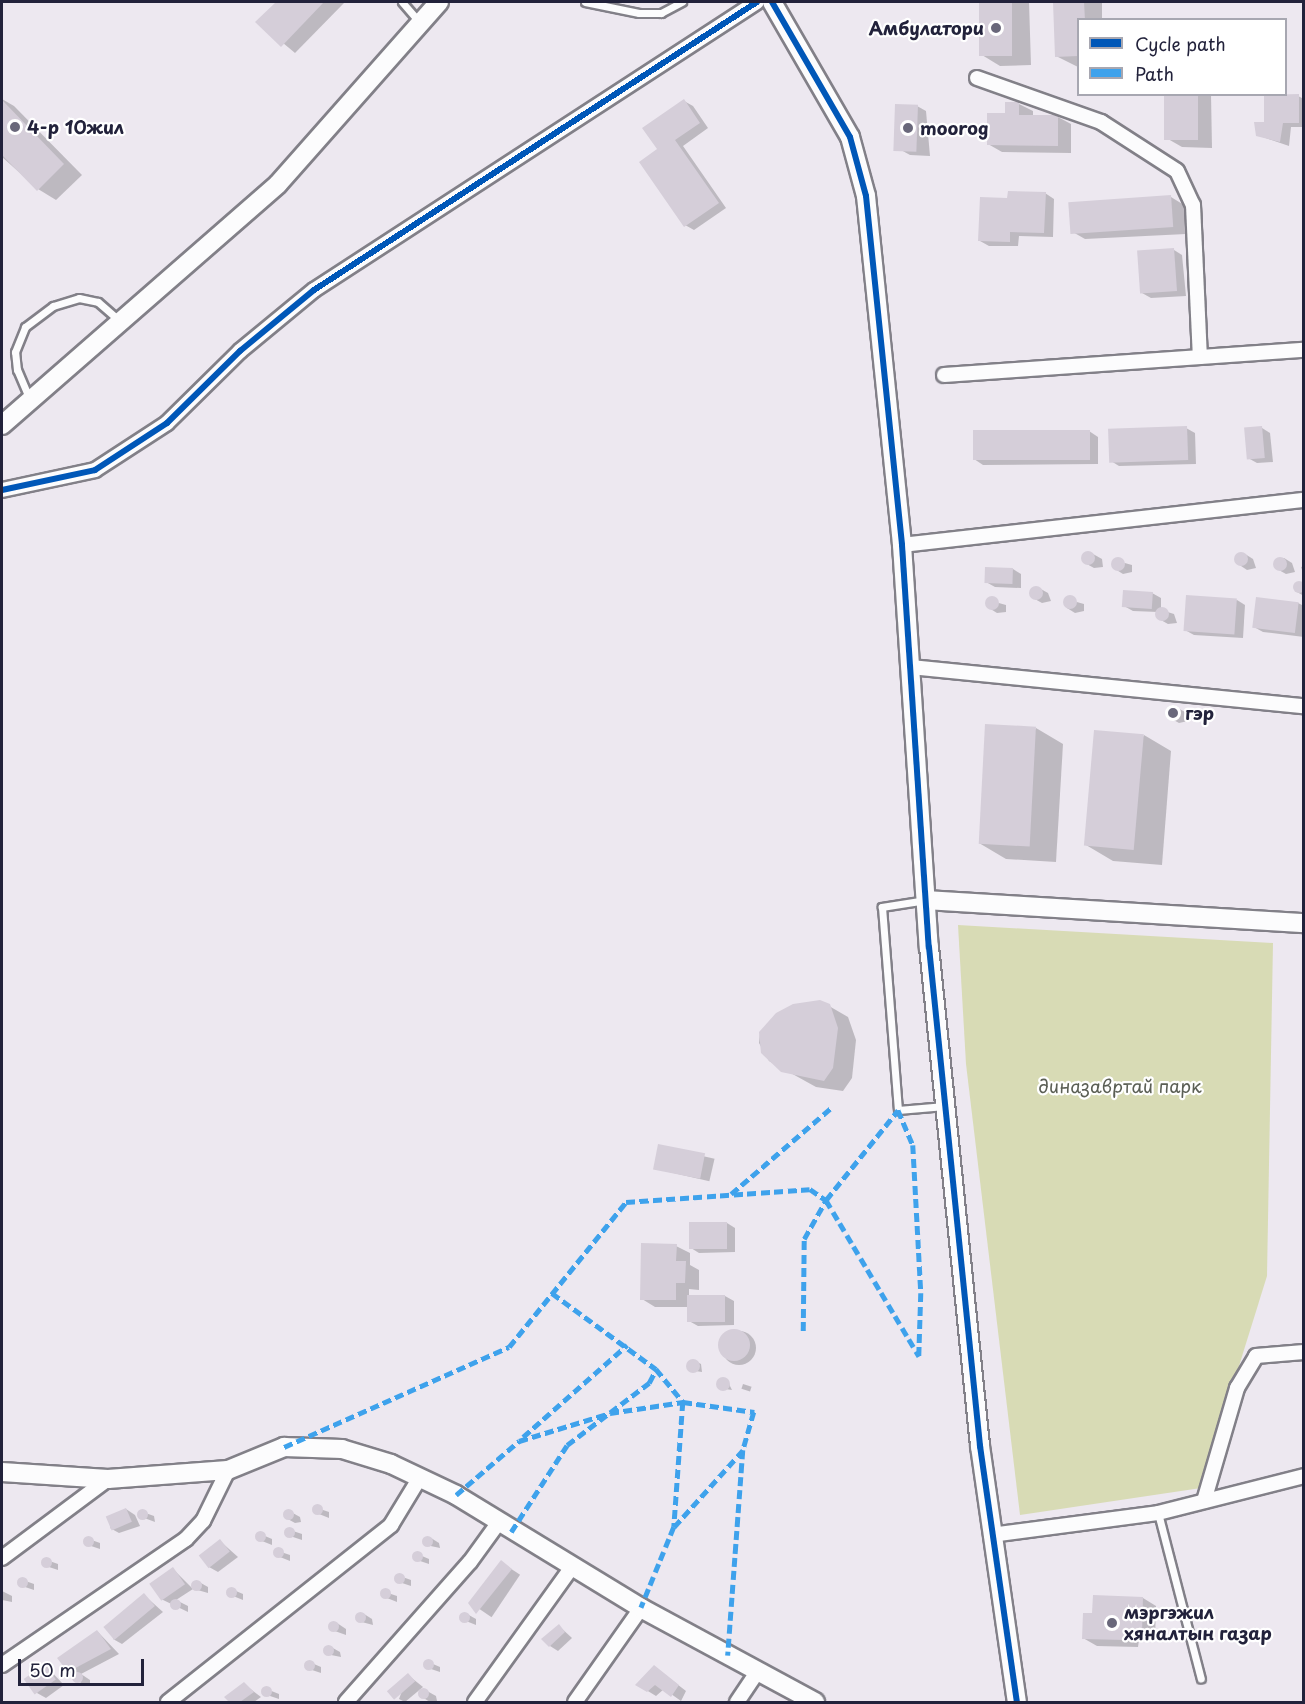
<!DOCTYPE html>
<meta charset="utf-8">
<style>
body{margin:0}
#map{position:relative;width:1305px;height:1704px;overflow:hidden;background:#ede8f0;font-family:"Playpen Sans",sans-serif}
div>[style]{position:absolute}
[style*='--x']{left:calc(var(--x)*1px);top:calc(var(--y)*1px);width:calc(var(--w)*1px);rotate:calc(var(--a)*1deg)}
.green>*{inset:0;background:#d8dbb5}
.shadow>*{inset:0;background:#0003;transform-origin:0 0}
.round{border-radius:50%}
.building>*{inset:0;background:#d5ced9;transform-origin:0 0}
.roads{filter:drop-shadow(2px 0 #828088) drop-shadow(-2px 0 #828088) drop-shadow(0 2px #828088) drop-shadow(0 -2px #828088)}
.lane>*{height:7px;margin:-3.5px;padding:0 3.5px;transform-origin:3.5px;border-radius:3.5px;background:#fcfcfd}
.street>*{height:14px;margin:-7px;padding:0 7px;transform-origin:7px;border-radius:7px;background:#fcfcfd}
.secondary>*{height:18px;margin:-9px;padding:0 9px;transform-origin:9px;border-radius:9px;background:#fcfcfd}
.quiet>*{height:4.5px;margin-top:-2.25px;transform-origin:0;background:repeating-linear-gradient(90deg,#3ea2ec 0 9px,transparent 0 13.5px)}
.cycleway>*{height:6px;margin:-3px;padding:0 3px;transform-origin:3px;border-radius:3px;background:#0057b8}
.dots>*{width:16px;height:16px;translate:-50% -50%;box-sizing:border-box;border:3px solid #fff;border-radius:50%}
span{translate:-50% -50%;white-space:nowrap;text-align:center;line-height:1.15;-webkit-text-stroke:4.5px #fff;paint-order:stroke}
.poi-label{font-size:18px;color:#22223b;font-weight:700}
.right{translate:-100% -50%;text-align:right}
.left{translate:0 -50%;text-align:left}
.park-label{font-size:18px;color:#5b5f55}
.frame{position:absolute;inset:0;border:3px solid #22223b;pointer-events:none}
.legend{position:absolute;left:1077px;top:18px;width:210px;height:78px;box-sizing:border-box;background:#fff;border:2px solid #a7a7b1;margin:0;padding:8px 10px;list-style:none;font-size:18px;color:#22223b}
.legend li{display:flex;align-items:center;gap:12px;height:30px}
.legend b{width:30px;border:2px solid #a7a7b1}
.scale{position:absolute;left:18px;top:1659px;width:126px;height:27px;box-sizing:border-box;border:3px solid #22223b;border-top:0;padding-left:8px;font-size:18px;line-height:21px;white-space:nowrap;color:#22223b;-webkit-text-stroke:4px #fff;paint-order:stroke}
</style>
<div id="map">
<div class="green">
<div style="clip-path:polygon(958px 925px,1273px 943px,1267px 1276px,1201px 1488px,1020px 1515px,966px 1064px)"></div>
</div>
<div class="shadow">
<div style="clip-path:polygon(278px 2px,345px 2px,295px 53px,258px 22px)"></div>
<div style="clip-path:polygon(980px 2px,1029px 2px,1031px 65px,1000px 66px,982px 55px)"></div>
<div style="clip-path:polygon(1055px 2px,1102px 2px,1102px 20px,1078px 20px,1078px 67px,1056px 56px)"></div>
<div style="clip-path:polygon(1166px 94px,1211px 94px,1212px 148px,1182px 147px,1168px 139px)"></div>
<div style="clip-path:polygon(1298px 96px,1304px 99px,1304px 127px,1291px 127px,1289px 146px,1257px 135px)"></div>
<div style="clip-path:polygon(2px 99px,14px 106px,82px 175px,56px 200px,38px 189px,2px 157px)"></div>
<div style="clip-path:polygon(684px 101px,693px 106px,708px 128px,683px 146px,726px 208px,694px 230px,685px 225px,659px 150px)"></div>
<div style="clip-path:polygon(1019px 104px,1033px 111px,1033px 116px,1058px 117px,1071px 124px,1071px 153px,1002px 152px,988px 144px,1006px 115px)"></div>
<div style="clip-path:polygon(917px 106px,926px 111px,930px 156px,910px 155px,901px 150px)"></div>
<div style="clip-path:polygon(1045px 193px,1054px 199px,1053px 237px,1019px 236px,1018px 246px,989px 246px,980px 241px,1009px 200px)"></div>
<div style="clip-path:polygon(1171px 197px,1184px 205px,1186px 234px,1085px 239px,1071px 231px)"></div>
<div style="clip-path:polygon(1174px 250px,1182px 255px,1186px 296px,1151px 298px,1142px 293px)"></div>
<div style="clip-path:polygon(1186px 428px,1195px 433px,1196px 464px,1119px 466px,1111px 461px)"></div>
<div style="clip-path:polygon(1262px 428px,1270px 433px,1273px 462px,1257px 463px,1248px 458px)"></div>
<div style="clip-path:polygon(1089px 431px,1098px 437px,1098px 464px,983px 465px,974px 459px)"></div>
<div style="clip-path:polygon(1093px 554px,1102px 559px,1103px 567px,1094px 568px,1085px 563px,1084px 555px)"></div>
<div style="clip-path:polygon(1245px 554px,1253px 559px,1256px 568px,1247px 570px,1238px 564px,1237px 556px)"></div>
<div style="clip-path:polygon(1284px 558px,1292px 563px,1295px 572px,1286px 574px,1277px 569px,1276px 560px)"></div>
<div style="clip-path:polygon(1114px 560px,1132px 565px,1132px 572px,1123px 574px,1115px 569px)"></div>
<div style="clip-path:polygon(1304px 566px,1304px 576px,1301px 567px)"></div>
<div style="clip-path:polygon(1013px 569px,1021px 574px,1021px 588px,995px 587px,986px 582px)"></div>
<div style="clip-path:polygon(1304px 583px,1304px 596px,1297px 592px,1296px 584px)"></div>
<div style="clip-path:polygon(1039px 588px,1048px 593px,1051px 601px,1042px 603px,1033px 598px,1032px 589px)"></div>
<div style="clip-path:polygon(1152px 593px,1161px 598px,1161px 610px,1174px 614px,1177px 623px,1168px 624px,1159px 619px,1158px 612px,1133px 611px,1124px 606px)"></div>
<div style="clip-path:polygon(1066px 599px,1084px 604px,1084px 611px,1075px 613px,1067px 608px)"></div>
<div style="clip-path:polygon(988px 600px,1006px 605px,1006px 612px,997px 613px,989px 608px)"></div>
<div style="clip-path:polygon(1237px 600px,1245px 605px,1243px 638px,1194px 635px,1185px 630px)"></div>
<div style="clip-path:polygon(1298px 603px,1304px 606px,1304px 637px,1263px 632px,1254px 627px)"></div>
<div style="clip-path:polygon(1176px 707px,1185px 712px,1188px 721px,1179px 723px,1170px 718px,1169px 709px)"></div>
<div style="clip-path:polygon(1036px 728px,1063px 744px,1056px 862px,1006px 859px,979px 843px)"></div>
<div style="clip-path:polygon(1144px 735px,1171px 751px,1162px 865px,1113px 861px,1086px 845px)"></div>
<div style="clip-path:polygon(829px 1006px,848px 1017px,856px 1040px,852px 1078px,843px 1091px,816px 1087px,769px 1061px,759px 1043px,760px 1033px)"></div>
<div style="left:659px;top:1146px;width:57px;height:23px;rotate:13deg"></div>
<div style="clip-path:polygon(727px 1223px,735px 1228px,735px 1252px,699px 1253px,691px 1248px)"></div>
<div style="clip-path:polygon(676px 1246px,690px 1253px,690px 1265px,699px 1270px,699px 1290px,689px 1289px,689px 1297px,725px 1296px,734px 1301px,734px 1325px,698px 1326px,689px 1321px,689px 1307px,655px 1307px,642px 1299px)"></div>
<div class="round" style="left:722px;top:1331px;width:34px;height:34px"></div>
<div style="clip-path:polygon(697px 1362px,701px 1364px,702px 1372px,689px 1370px,689px 1364px)"></div>
<div style="clip-path:polygon(727px 1380px,732px 1390px,719px 1388px,718px 1381px)"></div>
<div style="left:743px;top:1384px;width:9px;height:5px;rotate:18deg"></div>
<div style="clip-path:polygon(314px 1507px,329px 1512px,329px 1518px,314px 1512px)"></div>
<div style="clip-path:polygon(126px 1509px,135px 1515px,140px 1526px,119px 1533px,110px 1528px)"></div>
<div style="clip-path:polygon(140px 1511px,154px 1516px,155px 1522px,139px 1516px)"></div>
<div style="clip-path:polygon(291px 1512px,300px 1517px,301px 1522px,295px 1523px,286px 1518px,285px 1513px)"></div>
<div style="clip-path:polygon(287px 1529px,302px 1534px,302px 1540px,287px 1535px)"></div>
<div style="clip-path:polygon(258px 1533px,272px 1539px,272px 1545px,257px 1539px)"></div>
<div style="clip-path:polygon(86px 1538px,100px 1543px,100px 1549px,85px 1544px)"></div>
<div style="clip-path:polygon(431px 1538px,439px 1543px,440px 1548px,426px 1545px,424px 1539px)"></div>
<div style="clip-path:polygon(220px 1541px,238px 1557px,218px 1572px,209px 1567px)"></div>
<div style="clip-path:polygon(275px 1550px,290px 1555px,290px 1561px,275px 1555px)"></div>
<div style="clip-path:polygon(415px 1553px,429px 1559px,429px 1564px,414px 1559px)"></div>
<div style="clip-path:polygon(44px 1559px,58px 1564px,58px 1570px,43px 1565px)"></div>
<div style="left:501px;top:1562px;width:23px;height:51px;rotate:34deg"></div>
<div style="clip-path:polygon(173px 1569px,193px 1589px,176px 1600px,188px 1606px,188px 1612px,161px 1599px)"></div>
<div style="clip-path:polygon(397px 1575px,411px 1580px,411px 1586px,396px 1581px)"></div>
<div style="clip-path:polygon(20px 1579px,34px 1584px,34px 1590px,19px 1585px)"></div>
<div style="clip-path:polygon(199px 1582px,208px 1587px,208px 1593px,194px 1589px,193px 1583px)"></div>
<div style="clip-path:polygon(229px 1588px,243px 1594px,243px 1600px,228px 1594px)"></div>
<div style="clip-path:polygon(2px 1591px,12px 1596px,12px 1602px,2px 1600px)"></div>
<div style="clip-path:polygon(382px 1591px,397px 1596px,397px 1602px,382px 1596px)"></div>
<div style="clip-path:polygon(144px 1595px,163px 1612px,122px 1644px,113px 1639px)"></div>
<div style="clip-path:polygon(1143px 1598px,1156px 1606px,1155px 1641px,1139px 1640px,1138px 1647px,1097px 1646px,1083px 1638px)"></div>
<div style="clip-path:polygon(364px 1614px,372px 1619px,373px 1625px,358px 1621px,357px 1615px)"></div>
<div style="clip-path:polygon(467px 1614px,476px 1619px,476px 1625px,461px 1619px,461px 1615px)"></div>
<div style="clip-path:polygon(337px 1623px,346px 1629px,346px 1635px,332px 1630px,331px 1624px)"></div>
<div style="clip-path:polygon(559px 1626px,572px 1638px,558px 1651px,550px 1646px)"></div>
<div style="clip-path:polygon(98px 1632px,119px 1654px,81px 1674px,90px 1680px,90px 1685px,83px 1685px,69px 1671px)"></div>
<div style="clip-path:polygon(331px 1647px,340px 1652px,341px 1657px,326px 1654px,325px 1648px)"></div>
<div style="clip-path:polygon(307px 1661px,321px 1667px,321px 1673px,306px 1668px)"></div>
<div style="clip-path:polygon(426px 1661px,440px 1667px,440px 1672px,425px 1667px)"></div>
<div style="clip-path:polygon(45px 1665px,64px 1685px,46px 1698px,37px 1693px)"></div>
<div style="clip-path:polygon(655px 1667px,686px 1691px,681px 1701px,664px 1689px,656px 1696px,638px 1685px)"></div>
<div style="clip-path:polygon(408px 1675px,423px 1687px,405px 1702px,399px 1699px)"></div>
<div style="clip-path:polygon(244px 1684px,261px 1697px,254px 1702px,231px 1702px,227px 1697px)"></div>
<div style="clip-path:polygon(264px 1688px,279px 1694px,279px 1699px,264px 1694px)"></div>
<div style="clip-path:polygon(427px 1691px,436px 1696px,437px 1701px,430px 1702px,422px 1697px,421px 1692px)"></div>
</div>
<div class="building">
<div style="clip-path:polygon(276px 2px,324px 2px,281px 47px,255px 22px)"></div>
<div style="left:979px;top:2px;width:33px;height:54px"></div>
<div style="clip-path:polygon(1053px 2px,1084px 2px,1085px 20px,1078px 20px,1078px 56px,1055px 57px)"></div>
<div style="left:1164px;top:94px;width:34px;height:46px"></div>
<div style="clip-path:polygon(1299px 94px,1299px 123px,1283px 123px,1280px 142px,1256px 136px,1254px 122px,1264px 122px,1264px 95px)"></div>
<div style="clip-path:polygon(684px 99px,700px 123px,675px 140px,719px 203px,684px 227px,639px 162px,657px 149px,642px 128px)"></div>
<div style="clip-path:polygon(2px 100px,64px 164px,37px 191px,2px 155px)"></div>
<div style="clip-path:polygon(1005px 102px,1019px 102px,1019px 115px,1058px 115px,1058px 146px,987px 145px,987px 113px,1005px 113px)"></div>
<div style="left:895px;top:104px;width:23px;height:47px;rotate:2deg"></div>
<div style="clip-path:polygon(1008px 191px,1046px 192px,1044px 233px,1010px 232px,1010px 242px,978px 241px,980px 197px,1007px 198px)"></div>
<div style="left:1171px;top:195px;width:32px;height:103px;rotate:86deg"></div>
<div style="left:1174px;top:248px;width:43px;height:37px;rotate:86deg"></div>
<div style="left:1187px;top:426px;width:34px;height:79px;rotate:88deg"></div>
<div style="left:1262px;top:426px;width:32px;height:18px;rotate:85deg"></div>
<div style="left:1090px;top:430px;width:30px;height:117px;rotate:90deg"></div>
<div class="round" style="left:1081px;top:551px;width:14px;height:14px"></div>
<div class="round" style="left:1234px;top:552px;width:14px;height:14px"></div>
<div class="round" style="left:1111px;top:557px;width:14px;height:14px"></div>
<div class="round" style="left:1273px;top:557px;width:14px;height:14px"></div>
<div style="left:985px;top:567px;width:28px;height:16px;rotate:2deg"></div>
<div class="round" style="left:1293px;top:581px;width:12px;height:12px"></div>
<div class="round" style="left:1029px;top:586px;width:14px;height:14px"></div>
<div style="left:1123px;top:590px;width:30px;height:17px;rotate:4deg"></div>
<div class="round" style="left:1063px;top:595px;width:14px;height:14px"></div>
<div style="left:1186px;top:595px;width:51px;height:36px;rotate:4deg"></div>
<div class="round" style="left:985px;top:596px;width:14px;height:14px"></div>
<div style="left:1256px;top:597px;width:43px;height:31px;rotate:7deg"></div>
<div class="round" style="left:1155px;top:607px;width:14px;height:14px"></div>
<div class="round" style="left:1166px;top:705px;width:14px;height:14px"></div>
<div style="left:985px;top:724px;width:51px;height:120px;rotate:3deg"></div>
<div style="left:1094px;top:730px;width:50px;height:116px;rotate:5deg"></div>
<div style="clip-path:polygon(820px 1000px,830px 1004px,838px 1028px,833px 1068px,824px 1081px,781px 1072px,761px 1053px,759px 1032px,776px 1013px,793px 1004px)"></div>
<div style="left:658px;top:1144px;width:48px;height:26px;rotate:11deg"></div>
<div style="left:689px;top:1222px;width:38px;height:27px"></div>
<div style="clip-path:polygon(641px 1243px,677px 1244px,676px 1261px,686px 1261px,685px 1283px,676px 1283px,676px 1300px,640px 1300px)"></div>
<div style="left:687px;top:1295px;width:38px;height:27px"></div>
<div class="round" style="left:718px;top:1329px;width:32px;height:32px"></div>
<div class="round" style="left:686px;top:1359px;width:14px;height:14px"></div>
<div class="round" style="left:716px;top:1377px;width:14px;height:14px"></div>
<div class="round" style="left:311.5px;top:1503.5px;width:11px;height:11px"></div>
<div style="left:126px;top:1508px;width:15px;height:22px;rotate:67deg"></div>
<div class="round" style="left:282.5px;top:1508.5px;width:11px;height:11px"></div>
<div class="round" style="left:136.5px;top:1508.5px;width:11px;height:11px"></div>
<div class="round" style="left:283.5px;top:1526.5px;width:11px;height:11px"></div>
<div class="round" style="left:254.5px;top:1530.5px;width:11px;height:11px"></div>
<div class="round" style="left:421.5px;top:1535.5px;width:11px;height:11px"></div>
<div class="round" style="left:82.5px;top:1535.5px;width:11px;height:11px"></div>
<div style="left:220px;top:1539px;width:16px;height:27px;rotate:52deg"></div>
<div class="round" style="left:272.5px;top:1546.5px;width:11px;height:11px"></div>
<div class="round" style="left:411.5px;top:1550.5px;width:11px;height:11px"></div>
<div class="round" style="left:40.5px;top:1556.5px;width:11px;height:11px"></div>
<div style="clip-path:polygon(501px 1560px,512px 1569px,476px 1614px,468px 1603px)"></div>
<div style="left:173px;top:1567px;width:21px;height:29px;rotate:55deg"></div>
<div class="round" style="left:393.5px;top:1572.5px;width:11px;height:11px"></div>
<div class="round" style="left:16.5px;top:1576.5px;width:11px;height:11px"></div>
<div class="round" style="left:190.5px;top:1579.5px;width:11px;height:11px"></div>
<div class="round" style="left:225.5px;top:1586.5px;width:11px;height:11px"></div>
<div class="round" style="left:379.5px;top:1587.5px;width:11px;height:11px"></div>
<div style="left:144px;top:1593px;width:17px;height:53px;rotate:50deg"></div>
<div style="clip-path:polygon(1093px 1595px,1143px 1597px,1142px 1634px,1125px 1633px,1125px 1640px,1082px 1639px,1083px 1613px,1092px 1613px)"></div>
<div class="round" style="left:169.5px;top:1598.5px;width:11px;height:11px"></div>
<div class="round" style="left:354.5px;top:1611.5px;width:11px;height:11px"></div>
<div class="round" style="left:458.5px;top:1611.5px;width:11px;height:11px"></div>
<div class="round" style="left:327.5px;top:1620.5px;width:11px;height:11px"></div>
<div style="clip-path:polygon(559px 1624px,565px 1632px,549px 1647px,541px 1639px)"></div>
<div style="clip-path:polygon(97px 1630px,111px 1649px,68px 1672px,57px 1658px)"></div>
<div class="round" style="left:322.5px;top:1644.5px;width:11px;height:11px"></div>
<div class="round" style="left:422.5px;top:1658.5px;width:11px;height:11px"></div>
<div class="round" style="left:303.5px;top:1659.5px;width:11px;height:11px"></div>
<div style="left:45px;top:1664px;width:19px;height:26px;rotate:55deg"></div>
<div style="clip-path:polygon(654px 1665px,679px 1685px,671px 1697px,655px 1685px,647px 1692px,635px 1685px)"></div>
<div class="round" style="left:71.5px;top:1671.5px;width:11px;height:11px"></div>
<div style="left:408px;top:1673px;width:11px;height:28px;rotate:49deg"></div>
<div style="clip-path:polygon(244px 1682px,254px 1692px,240px 1702px,229px 1702px,224px 1697px)"></div>
<div class="round" style="left:260.5px;top:1685.5px;width:11px;height:11px"></div>
<div class="round" style="left:417.5px;top:1687.5px;width:11px;height:11px"></div>
</div>
<div class="roads">
<div class="lane">
<div style="--x:402;--y:2;--w:28;--a:49"></div>
<div style="--x:585;--y:2;--w:55;--a:11.5"></div>
<div style="--x:639;--y:13;--w:22;--a:0"></div>
<div style="--x:661;--y:13;--w:24;--a:-28"></div>
<div style="--x:30;--y:400;--w:33;--a:-113"></div>
<div style="--x:17;--y:370;--w:18;--a:-96"></div>
<div style="--x:15;--y:352;--w:27;--a:-68"></div>
<div style="--x:25;--y:327;--w:35;--a:-37"></div>
<div style="--x:53;--y:306;--w:27;--a:-17"></div>
<div style="--x:79;--y:298;--w:19;--a:12"></div>
<div style="--x:98;--y:302;--w:28;--a:41"></div>
<div style="--x:926;--y:900;--w:45;--a:171"></div>
<div style="--x:882;--y:907;--w:204;--a:85.5"></div>
<div style="--x:898;--y:1110;--w:47;--a:-4.9"></div>
<div style="--x:1158;--y:1513;--w:171;--a:75.5"></div>
</div>
<div class="street">
<div style="--x:977;--y:78;--w:132;--a:19.5"></div>
<div style="--x:1101;--y:122;--w:90;--a:32.8"></div>
<div style="--x:1177;--y:171;--w:38;--a:65"></div>
<div style="--x:1193;--y:205;--w:152;--a:87.4"></div>
<div style="--x:944;--y:375;--w:361;--a:-4"></div>
<div style="--x:2;--y:490;--w:95;--a:-12.1"></div>
<div style="--x:95;--y:470;--w:86;--a:-33.1"></div>
<div style="--x:167;--y:423;--w:103;--a:-44.6"></div>
<div style="--x:240;--y:351;--w:96;--a:-39.5"></div>
<div style="--x:314;--y:290;--w:528;--a:-33.03"></div>
<div style="--x:902;--y:545;--w:405;--a:-6.4"></div>
<div style="--x:910;--y:667;--w:396;--a:5.7"></div>
<div style="--x:1204;--y:1501;--w:118;--a:-73.7"></div>
<div style="--x:1237;--y:1388;--w:37;--a:-59"></div>
<div style="--x:1256;--y:1356;--w:48;--a:-4.8"></div>
<div style="--x:991;--y:1535;--w:168;--a:-7.5"></div>
<div style="--x:1158;--y:1513;--w:151;--a:-14.2"></div>
<div style="--x:2;--y:1558;--w:132;--a:-36.7"></div>
<div style="--x:2;--y:1665;--w:223;--a:-34.4"></div>
<div style="--x:186;--y:1539;--w:25;--a:-47"></div>
<div style="--x:203;--y:1521;--w:57;--a:-63.9"></div>
<div style="--x:168;--y:1702;--w:285;--a:-38.4"></div>
<div style="--x:391;--y:1525;--w:54;--a:-58.7"></div>
<div style="--x:346;--y:1702;--w:187;--a:-48.5"></div>
<div style="--x:470;--y:1562;--w:49;--a:-54.1"></div>
<div style="--x:475;--y:1702;--w:166;--a:-54.3"></div>
<div style="--x:575;--y:1702;--w:115;--a:-54.9"></div>
<div style="--x:737;--y:1702;--w:37;--a:-56"></div>
</div>
<div class="secondary">
<div style="--x:772;--y:2;--w:156;--a:60"></div>
<div style="--x:850;--y:137;--w:61;--a:74.8"></div>
<div style="--x:866;--y:196;--w:351;--a:84.1"></div>
<div style="--x:902;--y:545;--w:403;--a:86.2"></div>
<div style="--x:929;--y:947;--w:502;--a:84.16"></div>
<div style="--x:980;--y:1446;--w:259;--a:81.8"></div>
<div style="--x:2;--y:425;--w:366;--a:-41.1"></div>
<div style="--x:278;--y:184;--w:243;--a:-48.5"></div>
<div style="--x:926;--y:900;--w:379;--a:3.5"></div>
<div style="--x:2;--y:1472;--w:106;--a:3.8"></div>
<div style="--x:108;--y:1479;--w:120;--a:-4.3"></div>
<div style="--x:228;--y:1470;--w:61;--a:-22.3"></div>
<div style="--x:284;--y:1447;--w:58;--a:2"></div>
<div style="--x:342;--y:1449;--w:51;--a:17"></div>
<div style="--x:391;--y:1464;--w:72;--a:25.5"></div>
<div style="--x:456;--y:1495;--w:217;--a:31.4"></div>
<div style="--x:641;--y:1608;--w:198;--a:28.4"></div>
</div>
</div>
<div class="quiet">
<div style="--x:731;--y:1194;--w:133;--a:-40.7"></div>
<div style="--x:552;--y:1293;--w:129;--a:36.2"></div>
<div style="--x:656;--y:1369;--w:43;--a:50.7"></div>
<div style="--x:683;--y:1402;--w:125;--a:94.1"></div>
<div style="--x:674;--y:1527;--w:87;--a:112.2"></div>
<div style="--x:803;--y:1331;--w:92;--a:-89.4"></div>
<div style="--x:804;--y:1239;--w:45;--a:-60.6"></div>
<div style="--x:826;--y:1200;--w:115;--a:-51.3"></div>
<div style="--x:898;--y:1110;--w:38;--a:67"></div>
<div style="--x:913;--y:1145;--w:148;--a:86.9"></div>
<div style="--x:921;--y:1293;--w:63;--a:91.8"></div>
<div style="--x:523;--y:1437;--w:139;--a:-41.5"></div>
<div style="--x:284;--y:1447;--w:246;--a:-24"></div>
<div style="--x:509;--y:1347;--w:186;--a:-51.1"></div>
<div style="--x:626;--y:1202;--w:184;--a:-4"></div>
<div style="--x:810;--y:1189;--w:19;--a:35"></div>
<div style="--x:826;--y:1200;--w:182;--a:59.2"></div>
<div style="--x:456;--y:1495;--w:83;--a:-40.6"></div>
<div style="--x:519;--y:1441;--w:95;--a:-17.1"></div>
<div style="--x:610;--y:1413;--w:74;--a:-8.6"></div>
<div style="--x:683;--y:1402;--w:72;--a:8"></div>
<div style="--x:754;--y:1412;--w:40;--a:106"></div>
<div style="--x:674;--y:1527;--w:103;--a:-48.1"></div>
<div style="--x:743;--y:1450;--w:206;--a:94.2"></div>
<div style="--x:511;--y:1532;--w:103;--a:-57.2"></div>
<div style="--x:567;--y:1445;--w:103;--a:-37.1"></div>
<div style="--x:649;--y:1383;--w:16;--a:-63"></div>
</div>
<div class="cycleway">
<div style="--x:772;--y:2;--w:156;--a:60"></div>
<div style="--x:850;--y:137;--w:61;--a:74.8"></div>
<div style="--x:866;--y:196;--w:351;--a:84.1"></div>
<div style="--x:902;--y:545;--w:403;--a:86.2"></div>
<div style="--x:929;--y:947;--w:502;--a:84.16"></div>
<div style="--x:980;--y:1446;--w:259;--a:81.8"></div>
<div style="--x:2;--y:490;--w:95;--a:-12.1"></div>
<div style="--x:95;--y:470;--w:86;--a:-33.1"></div>
<div style="--x:167;--y:423;--w:103;--a:-44.6"></div>
<div style="--x:240;--y:351;--w:96;--a:-39.5"></div>
<div style="--x:314;--y:290;--w:528;--a:-33.03"></div>
</div>
<div class="dots">
<div style="left:996px;top:28px;background:#69677a"></div>
<div style="left:15px;top:127px;background:#69677a"></div>
<div style="left:908px;top:128px;background:#69677a"></div>
<div style="left:1173px;top:713px;background:#69677a"></div>
<div style="left:1112px;top:1623px;background:#69677a"></div>
</div>
<div class="poi-label">
<span class="right" style="left:984px;top:28px">Амбулатори</span>
<span class="left" style="left:27px;top:127px">4-р 10жил</span>
<span class="left" style="left:920px;top:128px">moorog</span>
<span class="left" style="left:1185px;top:713px">гэр</span>
<span class="left" style="left:1124px;top:1623px">мэргэжил<br>хяналтын газар</span>
</div>
<div class="park-label">
<span style="left:1120px;top:1086px">диназавртай парк</span>
</div>
<div class="frame"></div>
<ul class="legend">
<li><b style="height:8px;background:#0057b8"></b>Cycle path</li>
<li><b style="height:8px;background:#3ea2ec"></b>Path</li>
</ul>
<div class="scale">50 m</div>
</div>
